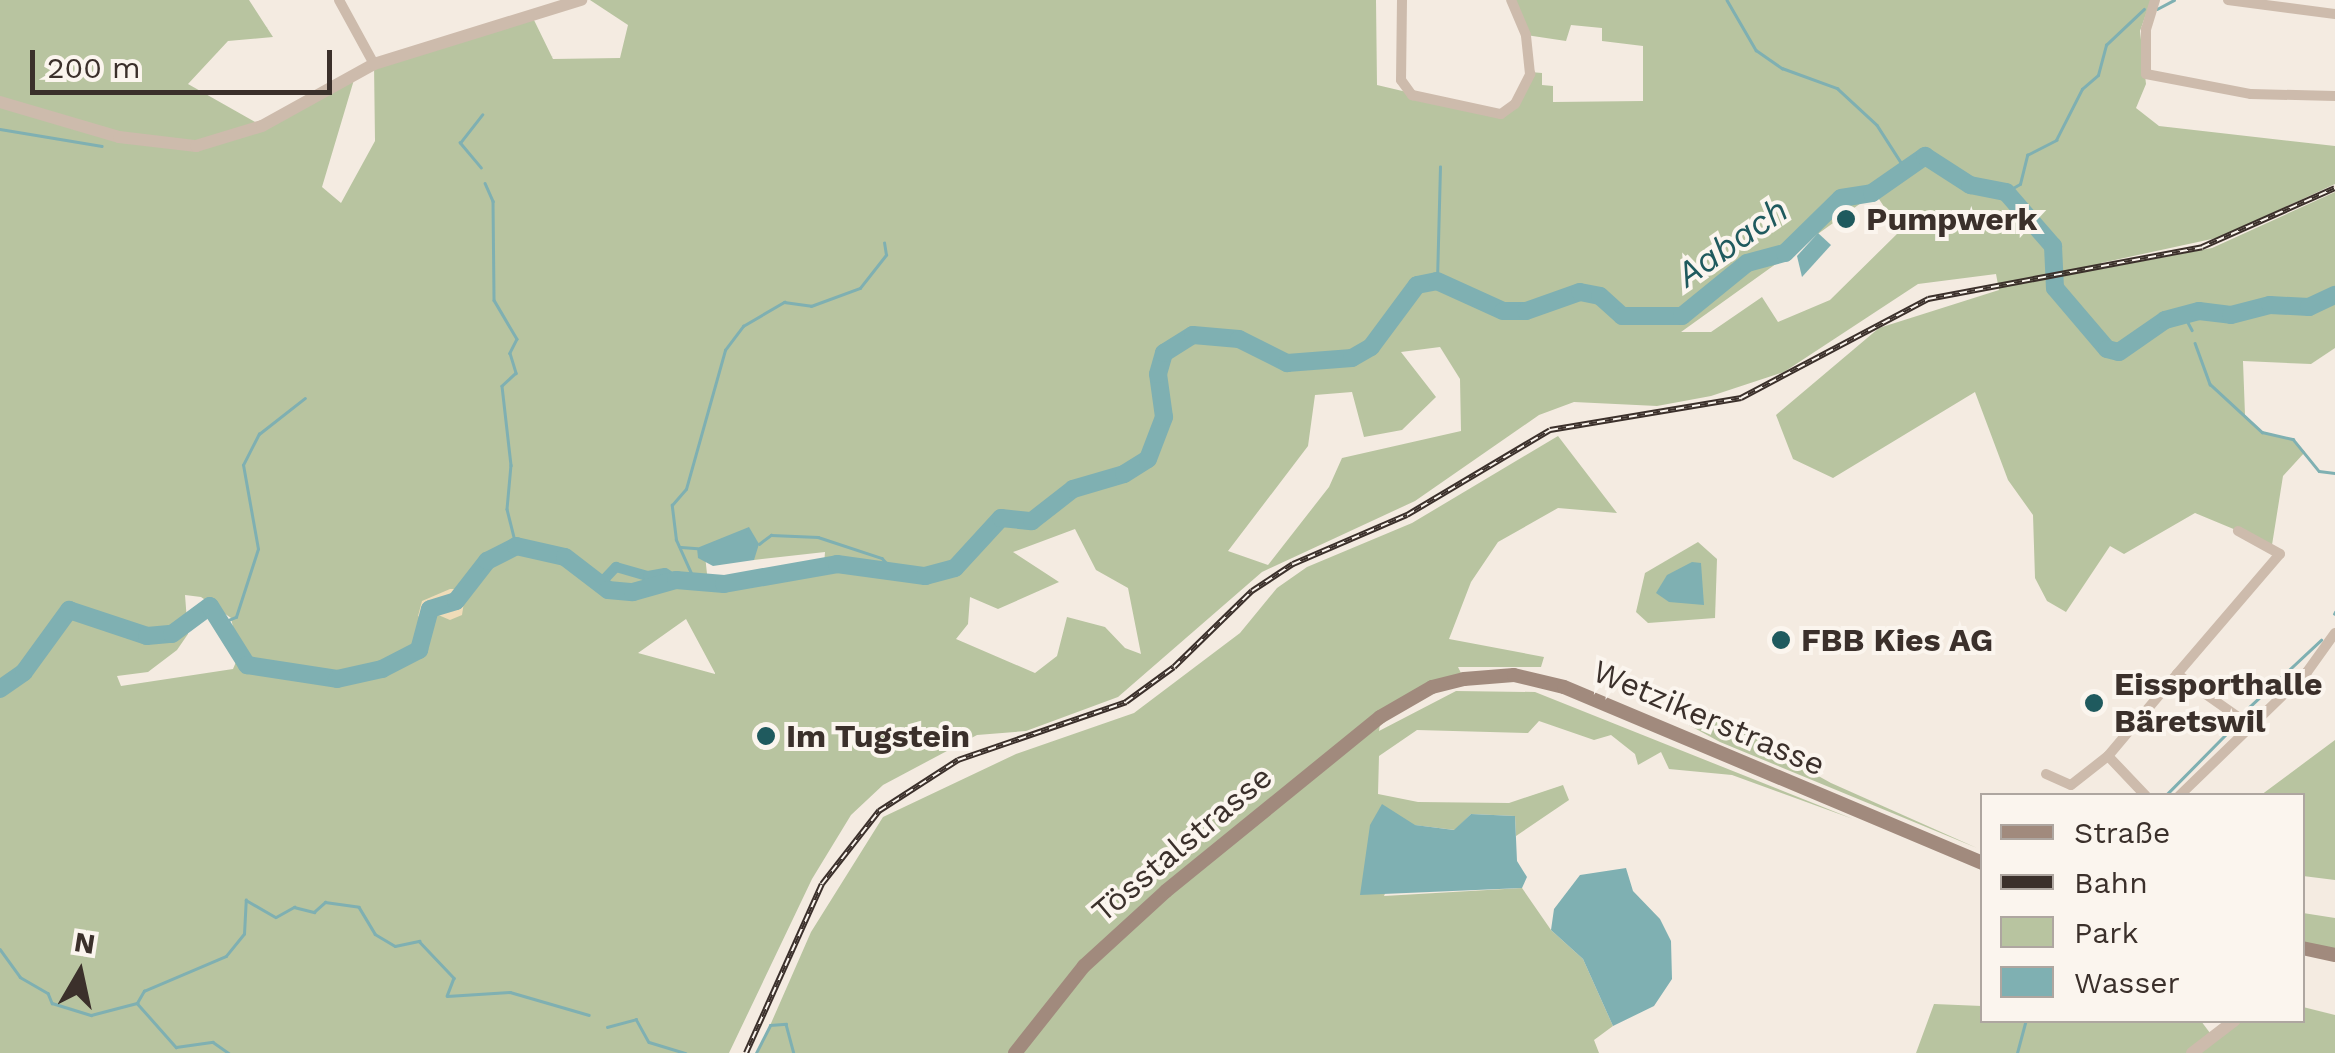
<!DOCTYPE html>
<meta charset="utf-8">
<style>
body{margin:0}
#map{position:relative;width:2335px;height:1053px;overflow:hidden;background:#f4ebe1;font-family:"Work Sans",sans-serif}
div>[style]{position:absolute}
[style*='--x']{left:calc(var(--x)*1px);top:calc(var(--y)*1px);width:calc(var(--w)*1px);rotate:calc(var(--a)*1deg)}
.green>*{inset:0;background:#b8c4a0}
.sand>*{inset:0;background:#efdcb8}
.water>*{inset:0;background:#7fb0b2}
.stream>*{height:2.5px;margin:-1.25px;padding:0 1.25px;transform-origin:1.25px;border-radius:1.25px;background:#7fb0b2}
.canal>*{height:10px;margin:-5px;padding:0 5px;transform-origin:5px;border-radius:5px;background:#7fb0b2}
.river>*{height:18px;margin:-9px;padding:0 9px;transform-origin:9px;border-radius:9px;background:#7fb0b2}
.minor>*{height:10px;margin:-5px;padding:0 5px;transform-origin:5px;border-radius:5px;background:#cdbbac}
.tertiary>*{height:12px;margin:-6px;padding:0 6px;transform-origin:6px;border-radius:6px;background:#cdbbac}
.secondary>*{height:14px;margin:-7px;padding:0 7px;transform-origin:7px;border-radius:7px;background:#a18a7d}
.rail>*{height:6px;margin-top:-3px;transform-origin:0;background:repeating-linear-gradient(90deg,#fbf5ee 0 8px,#3b302b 0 16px);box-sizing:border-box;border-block:2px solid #3b302b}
.dots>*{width:28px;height:28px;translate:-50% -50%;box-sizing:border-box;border:5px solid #fbf5ee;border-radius:50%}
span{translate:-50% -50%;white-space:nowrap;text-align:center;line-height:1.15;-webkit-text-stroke:8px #fbf5ee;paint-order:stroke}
.poi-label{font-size:32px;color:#3b302b;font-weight:700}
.left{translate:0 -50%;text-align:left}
.street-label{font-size:32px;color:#3b302b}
.water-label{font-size:35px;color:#1f5a5e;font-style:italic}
.legend{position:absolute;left:1980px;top:793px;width:325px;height:230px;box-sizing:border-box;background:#fbf5ee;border:2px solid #aea6a0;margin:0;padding:12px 18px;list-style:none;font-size:30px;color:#3b302b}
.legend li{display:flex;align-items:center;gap:20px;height:50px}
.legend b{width:50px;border:2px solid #aea6a0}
.north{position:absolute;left:30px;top:923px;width:100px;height:100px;-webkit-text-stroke:8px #fbf5ee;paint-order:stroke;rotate:9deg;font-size:28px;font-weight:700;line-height:40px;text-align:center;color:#3b302b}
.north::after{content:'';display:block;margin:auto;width:35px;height:45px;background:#3b302b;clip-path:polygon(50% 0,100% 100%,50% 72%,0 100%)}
.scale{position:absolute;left:30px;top:50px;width:302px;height:45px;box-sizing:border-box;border:5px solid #3b302b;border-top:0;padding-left:12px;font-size:30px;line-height:35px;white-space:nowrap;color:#3b302b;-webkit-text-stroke:8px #fbf5ee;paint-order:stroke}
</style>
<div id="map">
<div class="green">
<div style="clip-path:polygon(evenodd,0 0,249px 0,273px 37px,228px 41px,188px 84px,262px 126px,356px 73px,322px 187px,341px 203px,375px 141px,374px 64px,533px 18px,553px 59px,620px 58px,628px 25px,590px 0,1376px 0,1377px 85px,1500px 114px,1515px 104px,1530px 72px,1542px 73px,1542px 85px,1553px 86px,1553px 102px,1643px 101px,1643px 46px,1602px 41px,1602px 28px,1571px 25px,1566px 41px,1526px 35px,1511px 0,2151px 0,2140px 31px,2146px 84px,2136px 108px,2159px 126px,2335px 146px,2335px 184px,2221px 237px,2101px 263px,2101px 269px,2212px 248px,2335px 192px,2335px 348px,2311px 364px,2243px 361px,2245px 415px,2262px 432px,2293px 439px,2305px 452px,2283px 476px,2272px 545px,2195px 513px,2124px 554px,2110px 546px,2066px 612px,2047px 601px,2035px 578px,2033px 515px,2008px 480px,1975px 392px,1833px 478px,1793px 459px,1776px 415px,1879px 328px,1999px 290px,1996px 274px,1918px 284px,1784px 372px,1711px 396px,1657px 406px,1574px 402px,1539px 415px,1415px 501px,1262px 572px,1118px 697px,1026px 731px,977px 735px,883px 785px,851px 815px,812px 879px,729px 1053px,0 1053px,0 0,1875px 193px,1900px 231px,1830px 300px,1778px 322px,1762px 297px,1711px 332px,1681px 332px,1875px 193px,0 0,1440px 347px,1460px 379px,1461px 431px,1342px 458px,1329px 487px,1268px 565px,1228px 551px,1308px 446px,1315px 395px,1352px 392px,1364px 437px,1402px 430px,1436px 397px,1401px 352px,1440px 347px,0 0,1075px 529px,1096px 570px,1128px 588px,1141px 654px,1125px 648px,1105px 627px,1067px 617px,1057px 656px,1035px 673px,956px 639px,968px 624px,970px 597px,998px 609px,1059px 582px,1013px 552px,1075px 529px,0 0,722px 541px,754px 560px,825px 552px,824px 565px,735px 585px,708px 583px,704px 546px,722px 541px,0 0,185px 595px,201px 597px,231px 618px,239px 655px,233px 669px,121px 686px,117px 676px,148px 672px,177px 650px,188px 634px,185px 595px,0 0,686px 619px,715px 673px,715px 674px,638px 653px,686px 619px)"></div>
<div style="clip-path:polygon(1558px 436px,1617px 513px,1558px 508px,1498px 542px,1471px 582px,1449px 639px,1544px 657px,1541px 667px,1458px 667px,1464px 679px,1381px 717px,1379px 731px,1456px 691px,1535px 692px,1853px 819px,1732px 775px,1669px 769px,1661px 752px,1638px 765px,1635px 754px,1611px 735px,1594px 740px,1539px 721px,1528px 733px,1417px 730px,1379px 756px,1378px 794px,1418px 802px,1509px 803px,1563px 785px,1569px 800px,1516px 836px,1515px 816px,1471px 814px,1455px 830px,1414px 825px,1384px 896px,1522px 888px,1551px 930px,1583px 959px,1613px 1026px,1594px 1040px,1599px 1053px,758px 1053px,811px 932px,883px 817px,1016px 754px,1134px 713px,1240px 633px,1277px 588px,1307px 567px,1412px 523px)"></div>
<div style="clip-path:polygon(1698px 542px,1717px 559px,1715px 618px,1648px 623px,1636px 612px,1645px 573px)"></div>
<div style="clip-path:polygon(1643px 680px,1769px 738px,1793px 762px,1831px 783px,1977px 848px,1720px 742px,1685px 723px,1689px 717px,1675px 701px,1636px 686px)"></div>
<div style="clip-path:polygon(2335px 740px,2335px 880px,2303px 876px,2302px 796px,2261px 795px)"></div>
<div style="clip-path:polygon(2303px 913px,2335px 918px,2335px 955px,2303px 948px)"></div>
<div style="clip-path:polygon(1934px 1004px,1982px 1006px,1982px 1020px,2201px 1021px,2213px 1037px,2235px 1021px,2302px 1020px,2303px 1007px,2335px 1015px,2335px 1053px,1916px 1053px)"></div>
</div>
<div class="sand">
<div style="clip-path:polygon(450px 589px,466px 589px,462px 615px,450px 620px,436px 614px,429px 624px,418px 616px,422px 601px)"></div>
</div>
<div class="water">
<div style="clip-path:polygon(1818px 233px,1831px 245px,1802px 277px,1797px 256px)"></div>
<div style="clip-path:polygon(749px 527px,759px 544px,754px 560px,713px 566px,698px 558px,697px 548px)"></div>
<div style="clip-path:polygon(1692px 562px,1701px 563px,1704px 605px,1669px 602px,1656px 593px,1667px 575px)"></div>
<div style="clip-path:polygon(1382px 804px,1415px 825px,1454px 830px,1471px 814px,1515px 816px,1517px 861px,1527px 877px,1522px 888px,1360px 895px,1370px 825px)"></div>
<div style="clip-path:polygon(1626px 868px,1633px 891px,1660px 919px,1671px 941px,1672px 979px,1654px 1006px,1613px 1026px,1583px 959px,1551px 930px,1554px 909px,1580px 875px)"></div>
</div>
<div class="stream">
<div style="--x:1727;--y:0;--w:58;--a:59.9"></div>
<div style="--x:1756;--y:50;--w:32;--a:35"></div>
<div style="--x:1782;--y:68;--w:59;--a:20"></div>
<div style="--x:1837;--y:88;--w:54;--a:42.8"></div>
<div style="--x:1877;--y:125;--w:50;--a:57.3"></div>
<div style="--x:2157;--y:9;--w:19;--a:-28"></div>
<div style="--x:0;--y:129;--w:103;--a:9.5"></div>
<div style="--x:481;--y:168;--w:33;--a:-130"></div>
<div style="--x:460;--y:143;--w:36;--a:-52"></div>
<div style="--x:485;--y:183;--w:20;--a:66"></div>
<div style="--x:493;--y:201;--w:99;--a:89.4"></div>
<div style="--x:494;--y:300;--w:45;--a:59.5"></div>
<div style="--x:517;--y:339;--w:16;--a:117"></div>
<div style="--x:510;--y:353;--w:21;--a:73"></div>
<div style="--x:516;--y:373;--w:19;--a:137"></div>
<div style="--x:502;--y:386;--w:80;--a:83.5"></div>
<div style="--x:511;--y:465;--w:44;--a:95.2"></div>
<div style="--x:507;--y:509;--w:38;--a:76"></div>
<div style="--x:2006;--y:192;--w:16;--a:-30"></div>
<div style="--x:2020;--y:184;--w:30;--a:-76"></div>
<div style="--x:2027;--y:155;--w:33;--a:-27"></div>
<div style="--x:2056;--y:140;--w:57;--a:-63"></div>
<div style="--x:2082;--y:89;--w:21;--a:-41"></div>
<div style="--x:2098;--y:75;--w:31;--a:-75"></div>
<div style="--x:2106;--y:45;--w:52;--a:-43.5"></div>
<div style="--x:1437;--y:281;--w:114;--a:-88.5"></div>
<div style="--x:2184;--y:315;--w:17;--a:62"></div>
<div style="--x:2195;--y:343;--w:44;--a:69.9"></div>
<div style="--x:2210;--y:384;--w:71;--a:42.7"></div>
<div style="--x:2262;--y:432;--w:32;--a:13"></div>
<div style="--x:2293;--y:439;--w:41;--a:50.9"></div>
<div style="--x:2319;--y:471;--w:16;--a:7"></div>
<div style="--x:759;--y:544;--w:15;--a:-37"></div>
<div style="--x:771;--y:535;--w:47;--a:2.4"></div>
<div style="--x:818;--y:537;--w:67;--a:18.2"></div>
<div style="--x:882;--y:558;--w:15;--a:48"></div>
<div style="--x:681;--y:547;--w:16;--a:4"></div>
<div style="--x:694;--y:580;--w:44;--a:-114.2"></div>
<div style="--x:676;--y:540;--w:35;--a:-97"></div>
<div style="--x:672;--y:505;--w:21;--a:-49"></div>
<div style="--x:686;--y:489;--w:144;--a:-74.3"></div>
<div style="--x:725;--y:350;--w:30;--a:-53"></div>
<div style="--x:743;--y:326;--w:48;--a:-30.3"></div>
<div style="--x:784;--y:302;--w:27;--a:8"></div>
<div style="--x:811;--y:306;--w:52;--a:-20.2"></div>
<div style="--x:860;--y:288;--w:42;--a:-51.8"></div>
<div style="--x:886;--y:255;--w:12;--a:-99"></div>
<div style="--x:2334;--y:614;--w:2;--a:-63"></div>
<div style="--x:224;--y:622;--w:13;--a:-23"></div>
<div style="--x:236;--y:617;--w:71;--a:-72.1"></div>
<div style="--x:258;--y:549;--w:85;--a:-100.1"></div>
<div style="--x:243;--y:465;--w:35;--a:-63"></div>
<div style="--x:259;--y:434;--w:58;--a:-38"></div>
<div style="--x:2245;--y:711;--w:104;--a:-43.1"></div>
<div style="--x:2167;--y:794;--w:98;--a:-45.4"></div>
<div style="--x:0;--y:949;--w:34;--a:54"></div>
<div style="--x:20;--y:977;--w:32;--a:30"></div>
<div style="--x:48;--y:993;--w:11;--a:68"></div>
<div style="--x:52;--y:1003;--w:41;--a:17.1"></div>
<div style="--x:91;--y:1015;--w:48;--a:-14.6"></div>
<div style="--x:137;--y:1003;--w:59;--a:48.4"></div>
<div style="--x:176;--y:1047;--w:37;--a:-8"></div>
<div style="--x:213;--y:1042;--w:19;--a:35"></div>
<div style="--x:137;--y:1003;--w:14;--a:-60"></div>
<div style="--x:144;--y:991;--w:89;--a:-23.1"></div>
<div style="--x:226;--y:956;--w:28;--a:-51"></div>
<div style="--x:244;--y:934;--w:34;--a:-87"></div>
<div style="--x:246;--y:900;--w:34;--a:30"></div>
<div style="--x:276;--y:917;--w:21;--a:-29"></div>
<div style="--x:294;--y:907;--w:21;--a:14"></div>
<div style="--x:314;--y:912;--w:15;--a:-42"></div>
<div style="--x:325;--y:902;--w:34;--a:8"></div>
<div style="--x:359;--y:907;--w:31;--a:59"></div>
<div style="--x:375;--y:934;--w:23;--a:31"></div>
<div style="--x:395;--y:946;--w:25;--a:-12"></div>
<div style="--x:419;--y:941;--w:51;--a:46.6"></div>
<div style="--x:454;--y:978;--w:19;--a:111"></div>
<div style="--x:447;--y:996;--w:63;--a:-3.6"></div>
<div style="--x:510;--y:992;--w:82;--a:16.2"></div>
<div style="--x:607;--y:1027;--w:30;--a:-15"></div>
<div style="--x:636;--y:1019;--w:26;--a:61"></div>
<div style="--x:649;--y:1042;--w:38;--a:17"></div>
<div style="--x:756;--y:1053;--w:31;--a:-63"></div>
<div style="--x:770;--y:1025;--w:16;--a:-4"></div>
<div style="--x:786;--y:1024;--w:30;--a:75"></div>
<div style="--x:2017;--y:1053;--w:34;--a:-75"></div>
</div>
<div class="canal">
<div style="--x:599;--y:585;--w:25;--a:-47"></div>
<div style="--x:616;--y:567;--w:33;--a:16"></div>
<div style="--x:648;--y:576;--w:17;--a:-10"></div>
<div style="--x:665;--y:573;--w:13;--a:32"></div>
</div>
<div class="river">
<div style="--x:0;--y:689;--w:29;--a:-35"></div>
<div style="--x:24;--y:672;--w:77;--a:-54"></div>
<div style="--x:69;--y:610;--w:82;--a:18.4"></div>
<div style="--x:147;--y:636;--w:25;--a:-5"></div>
<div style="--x:172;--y:634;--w:47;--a:-36.4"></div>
<div style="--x:210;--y:606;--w:70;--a:57.9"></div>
<div style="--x:247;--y:665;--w:91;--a:8.8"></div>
<div style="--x:337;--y:679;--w:46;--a:-12.5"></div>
<div style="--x:382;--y:669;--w:42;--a:-27.2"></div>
<div style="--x:419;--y:650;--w:42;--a:-75"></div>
<div style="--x:430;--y:609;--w:27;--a:-17"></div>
<div style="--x:456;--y:601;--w:51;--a:-52.2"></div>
<div style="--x:487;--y:561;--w:33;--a:-27"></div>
<div style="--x:516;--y:546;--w:50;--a:12.7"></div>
<div style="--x:565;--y:557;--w:54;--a:37.5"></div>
<div style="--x:608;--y:590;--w:25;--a:5"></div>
<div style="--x:633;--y:592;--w:45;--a:-15.6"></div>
<div style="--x:676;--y:580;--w:48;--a:4.8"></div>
<div style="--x:724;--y:584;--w:115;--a:-10"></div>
<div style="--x:837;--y:564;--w:89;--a:7.8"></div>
<div style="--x:925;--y:576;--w:31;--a:-15"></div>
<div style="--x:955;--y:568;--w:68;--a:-47.4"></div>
<div style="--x:1001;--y:518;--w:31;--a:6"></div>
<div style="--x:1032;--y:521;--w:52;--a:-38"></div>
<div style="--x:1073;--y:489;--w:53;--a:-16.4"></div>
<div style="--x:1124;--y:474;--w:28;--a:-32"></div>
<div style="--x:1148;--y:459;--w:45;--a:-69.1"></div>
<div style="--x:1164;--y:417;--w:43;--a:-97.9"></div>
<div style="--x:1158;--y:374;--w:22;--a:-74"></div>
<div style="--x:1164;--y:353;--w:34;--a:-32"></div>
<div style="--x:1193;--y:335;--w:46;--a:5"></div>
<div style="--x:1239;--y:339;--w:54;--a:26.6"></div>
<div style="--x:1287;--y:363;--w:65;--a:-4.4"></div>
<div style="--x:1352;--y:358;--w:22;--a:-30"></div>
<div style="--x:1371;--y:347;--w:77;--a:-53.4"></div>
<div style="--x:1417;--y:285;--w:20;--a:-11"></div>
<div style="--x:1437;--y:281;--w:72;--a:24.4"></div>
<div style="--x:1503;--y:311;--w:23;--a:0"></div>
<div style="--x:1526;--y:311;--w:57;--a:-19.4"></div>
<div style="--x:1580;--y:292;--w:20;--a:11"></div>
<div style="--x:1600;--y:296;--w:30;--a:42"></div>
<div style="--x:1622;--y:316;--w:60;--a:0"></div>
<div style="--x:1682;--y:316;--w:84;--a:-39.2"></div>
<div style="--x:1747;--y:263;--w:39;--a:-15"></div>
<div style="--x:1785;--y:253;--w:78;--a:-44.5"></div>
<div style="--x:1841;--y:198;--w:31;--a:-9"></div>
<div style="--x:1872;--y:193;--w:65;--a:-34.9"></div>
<div style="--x:1925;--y:156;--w:54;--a:32.8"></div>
<div style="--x:1970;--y:185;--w:37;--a:11"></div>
<div style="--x:2006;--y:192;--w:72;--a:49"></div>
<div style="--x:2053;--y:246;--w:42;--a:87.3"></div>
<div style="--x:2055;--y:288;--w:80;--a:49.6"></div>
<div style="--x:2107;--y:349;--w:12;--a:14"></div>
<div style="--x:2119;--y:352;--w:56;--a:-34.8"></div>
<div style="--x:2165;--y:320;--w:35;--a:-15"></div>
<div style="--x:2199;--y:311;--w:32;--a:7"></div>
<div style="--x:2231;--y:315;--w:40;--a:-14.4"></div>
<div style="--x:2270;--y:305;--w:39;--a:3"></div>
<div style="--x:2309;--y:307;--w:29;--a:-25"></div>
</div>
<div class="minor">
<div style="--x:339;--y:0;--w:73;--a:61.3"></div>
<div style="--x:1402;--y:0;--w:80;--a:90.7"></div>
<div style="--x:1401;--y:80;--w:19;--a:54"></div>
<div style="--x:1412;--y:95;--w:91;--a:12.1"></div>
<div style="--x:1501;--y:114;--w:17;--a:-36"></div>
<div style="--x:1515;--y:104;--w:34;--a:-63"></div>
<div style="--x:1530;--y:74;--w:39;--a:-96"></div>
<div style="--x:1526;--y:35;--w:38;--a:-113"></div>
<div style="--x:2155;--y:0;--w:30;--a:107"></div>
<div style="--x:2146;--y:29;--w:45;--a:90"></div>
<div style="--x:2146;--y:74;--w:107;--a:10.8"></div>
<div style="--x:2251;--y:94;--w:84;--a:1.4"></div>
<div style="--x:2228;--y:0;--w:108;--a:7.5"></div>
<div style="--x:2177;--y:674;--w:158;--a:-49.4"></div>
<div style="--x:2280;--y:554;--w:48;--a:-151.3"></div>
<div style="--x:2046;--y:774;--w:27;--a:24"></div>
<div style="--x:2071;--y:785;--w:47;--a:-38.1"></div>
<div style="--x:2146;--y:796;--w:55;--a:-133.5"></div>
<div style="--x:2108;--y:756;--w:107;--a:-49.9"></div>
<div style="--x:2177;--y:674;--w:90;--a:35.1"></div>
<div style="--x:2179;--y:796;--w:178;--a:-44.1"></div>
<div style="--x:2307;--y:672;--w:48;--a:-54.3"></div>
</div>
<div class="tertiary">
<div style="--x:0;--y:102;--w:124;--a:16.4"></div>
<div style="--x:119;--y:137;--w:78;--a:6.7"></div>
<div style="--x:196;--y:146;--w:69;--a:-16.9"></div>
<div style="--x:262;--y:126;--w:128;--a:-29"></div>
<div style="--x:374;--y:64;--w:217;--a:-17.2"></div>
<div style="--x:2192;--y:1053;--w:54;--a:-37.5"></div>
</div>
<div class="secondary">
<div style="--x:2302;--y:948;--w:34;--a:12"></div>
<div style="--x:1015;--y:1053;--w:111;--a:-51.6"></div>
<div style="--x:1084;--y:966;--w:111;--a:-42.4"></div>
<div style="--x:1166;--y:891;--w:276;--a:-39.1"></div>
<div style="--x:1380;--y:717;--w:60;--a:-30"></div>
<div style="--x:1432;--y:687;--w:33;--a:-14"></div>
<div style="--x:1464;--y:679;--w:50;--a:-4.6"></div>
<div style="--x:1514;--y:675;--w:51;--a:13.5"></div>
<div style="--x:1564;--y:687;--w:454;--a:22.8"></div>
</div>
<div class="rail">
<div style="--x:746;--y:1053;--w:185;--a:-65.8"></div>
<div style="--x:822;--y:884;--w:93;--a:-52"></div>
<div style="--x:879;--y:811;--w:94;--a:-32.8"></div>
<div style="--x:958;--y:760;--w:178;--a:-19"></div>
<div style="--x:1126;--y:702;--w:59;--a:-36.1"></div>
<div style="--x:1174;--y:667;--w:109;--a:-44.3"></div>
<div style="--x:1252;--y:591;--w:49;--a:-33.4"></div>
<div style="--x:1293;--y:564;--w:124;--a:-23.3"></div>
<div style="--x:1407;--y:515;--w:166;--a:-30.7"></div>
<div style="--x:1550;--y:430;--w:194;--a:-9.5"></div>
<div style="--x:1741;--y:398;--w:212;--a:-27.9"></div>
<div style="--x:1928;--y:299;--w:279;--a:-10.7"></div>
<div style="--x:2202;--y:247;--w:145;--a:-23.9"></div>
</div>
<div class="dots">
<div style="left:1846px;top:219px;background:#1f5a5e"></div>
<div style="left:1781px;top:640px;background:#1f5a5e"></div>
<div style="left:2094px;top:703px;background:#1f5a5e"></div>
<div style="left:766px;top:736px;background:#1f5a5e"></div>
</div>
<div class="poi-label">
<span class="left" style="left:1866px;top:219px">Pumpwerk</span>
<span class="left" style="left:1801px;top:640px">FBB Kies AG</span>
<span class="left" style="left:2114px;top:703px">Eissporthalle<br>Bäretswil</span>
<span class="left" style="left:786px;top:736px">Im Tugstein</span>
</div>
<div class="street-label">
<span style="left:1709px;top:718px;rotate:23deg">Wetzikerstrasse</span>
<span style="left:1182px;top:844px;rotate:-40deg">Tösstalstrasse</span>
</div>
<div class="water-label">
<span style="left:1732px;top:242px;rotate:-35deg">Aabach</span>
</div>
<ul class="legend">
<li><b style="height:12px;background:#a18a7d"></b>Straße</li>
<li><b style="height:12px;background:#3b302b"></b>Bahn</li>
<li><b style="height:28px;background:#b8c4a0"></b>Park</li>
<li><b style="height:28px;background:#7fb0b2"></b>Wasser</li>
</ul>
<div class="north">N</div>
<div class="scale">200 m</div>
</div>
